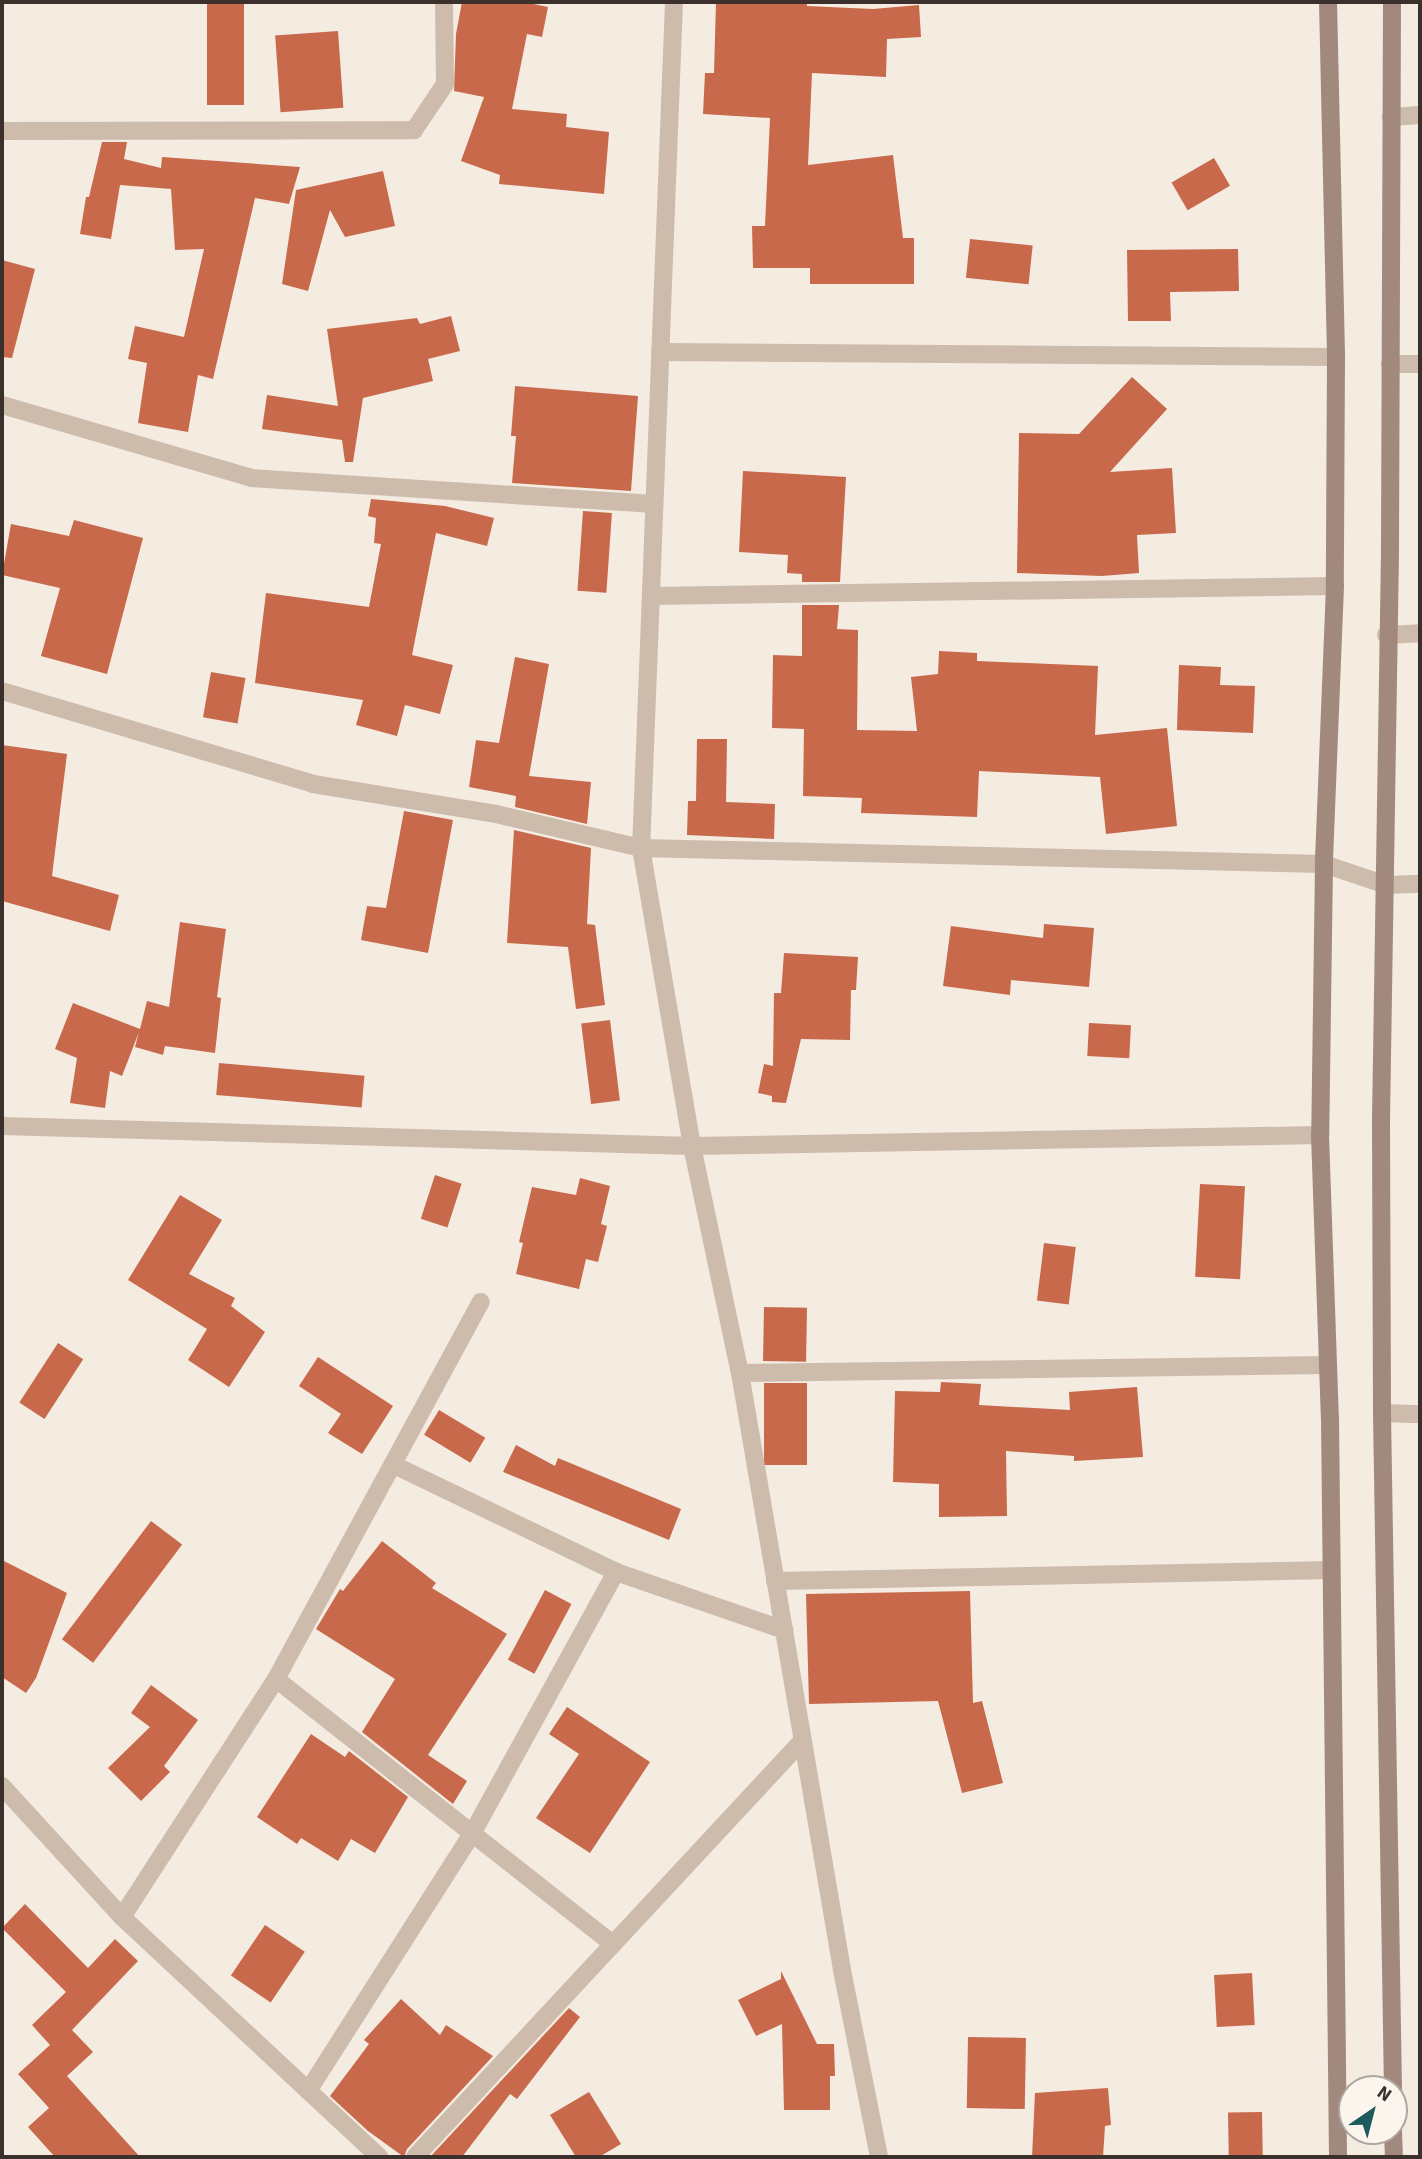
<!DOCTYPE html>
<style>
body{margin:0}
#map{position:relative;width:1422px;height:2159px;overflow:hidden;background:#f4ebe1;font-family:"Source Sans 3",sans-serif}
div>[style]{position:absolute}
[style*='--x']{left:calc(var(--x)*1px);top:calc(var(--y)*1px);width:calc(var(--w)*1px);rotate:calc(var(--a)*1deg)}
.building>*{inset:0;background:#c8694b;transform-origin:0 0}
.street>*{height:18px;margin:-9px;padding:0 9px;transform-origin:9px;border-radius:9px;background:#cdbbac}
.secondary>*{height:18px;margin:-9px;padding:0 9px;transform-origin:9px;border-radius:9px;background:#a18a7d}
span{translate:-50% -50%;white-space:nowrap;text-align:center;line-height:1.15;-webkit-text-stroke:6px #fbf5ee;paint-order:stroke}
.frame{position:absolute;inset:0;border:4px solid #3b302b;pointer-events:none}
.north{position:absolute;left:1338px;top:2075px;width:70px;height:70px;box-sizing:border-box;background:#fbf5ee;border:2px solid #aea6a0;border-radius:50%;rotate:35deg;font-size:19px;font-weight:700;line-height:28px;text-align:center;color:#3b302b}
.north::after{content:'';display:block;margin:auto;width:24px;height:32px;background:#1f5a5e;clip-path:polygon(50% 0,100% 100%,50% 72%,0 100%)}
</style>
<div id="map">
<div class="building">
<div style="left:207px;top:2px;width:37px;height:103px"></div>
<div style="clip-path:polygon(462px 2px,524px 2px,548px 7px,542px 37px,527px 34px,512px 109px,567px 114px,566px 127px,609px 132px,604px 194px,499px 184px,500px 175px,461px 161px,484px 97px,454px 91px,456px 34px)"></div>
<div style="clip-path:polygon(716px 2px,807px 2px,807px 6px,873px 9px,919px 5px,921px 37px,887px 39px,886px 77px,812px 73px,808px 165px,893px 155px,903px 238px,914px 238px,914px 284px,810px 284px,810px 268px,753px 268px,752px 226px,765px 226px,770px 118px,703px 114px,705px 73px,714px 73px)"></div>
<div style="left:338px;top:31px;width:77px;height:63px;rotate:86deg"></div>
<div style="clip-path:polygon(102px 142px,127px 142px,124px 159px,161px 168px,162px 157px,300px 167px,289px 204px,255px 198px,213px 379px,198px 375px,188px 432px,138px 423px,147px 363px,128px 359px,135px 326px,184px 337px,204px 249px,175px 250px,171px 189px,120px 185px,111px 239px,80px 234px,86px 197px,89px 197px)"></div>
<div style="left:1214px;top:158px;width:32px;height:49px;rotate:60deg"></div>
<div style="clip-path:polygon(383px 171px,395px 226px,345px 237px,330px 210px,308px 291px,282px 284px,296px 190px)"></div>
<div style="left:970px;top:239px;width:63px;height:39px;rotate:6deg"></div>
<div style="clip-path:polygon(1238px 249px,1239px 291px,1170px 292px,1171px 321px,1128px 321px,1127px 250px)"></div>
<div style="clip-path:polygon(2px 260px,35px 269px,12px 358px,2px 357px)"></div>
<div style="clip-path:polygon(451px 316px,460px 351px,428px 359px,433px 381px,363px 398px,353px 462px,345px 462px,342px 440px,262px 429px,267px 395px,338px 406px,327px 329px,417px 318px,420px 324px)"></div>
<div style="clip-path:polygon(1132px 377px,1167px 409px,1110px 472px,1172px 468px,1176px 533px,1137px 535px,1139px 573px,1102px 576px,1017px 573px,1019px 433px,1079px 434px)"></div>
<div style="clip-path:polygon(515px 386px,638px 396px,631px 491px,512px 483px,516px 436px,511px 436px)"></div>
<div style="clip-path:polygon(743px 471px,846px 477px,840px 582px,802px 582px,802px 574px,787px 573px,788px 555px,739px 552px)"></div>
<div style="clip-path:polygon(371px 499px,445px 506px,494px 518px,487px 546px,436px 533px,412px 655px,453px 665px,440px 714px,405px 705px,397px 736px,356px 725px,363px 700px,255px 683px,266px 593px,369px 607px,381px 544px,374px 543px,376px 518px,368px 516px)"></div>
<div style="left:583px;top:511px;width:29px;height:80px;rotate:4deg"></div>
<div style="clip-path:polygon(74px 520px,143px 538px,107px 674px,41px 656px,60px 588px,2px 575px,11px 524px,69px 536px)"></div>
<div style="clip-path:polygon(802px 605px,839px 605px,837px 629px,858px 630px,857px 730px,917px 731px,911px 677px,938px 674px,939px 651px,977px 653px,977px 661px,1098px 666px,1095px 735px,1167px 728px,1177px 826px,1106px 834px,1100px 777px,979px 771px,977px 817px,861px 813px,862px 798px,803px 796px,804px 729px,772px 728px,773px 655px,802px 656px)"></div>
<div style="clip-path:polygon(515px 657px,549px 664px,529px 776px,591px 782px,587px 824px,515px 807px,516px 796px,469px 787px,476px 740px,499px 743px)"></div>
<div style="clip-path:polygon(1179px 665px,1221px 667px,1220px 685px,1255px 686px,1253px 733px,1177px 730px)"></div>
<div style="left:211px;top:672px;width:35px;height:46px;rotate:10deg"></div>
<div style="clip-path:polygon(697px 739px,727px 739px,726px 802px,775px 804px,774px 839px,687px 835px,688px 801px,696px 801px)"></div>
<div style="clip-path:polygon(2px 745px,67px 754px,52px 876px,119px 895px,110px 931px,2px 901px)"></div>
<div style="clip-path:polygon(404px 811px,453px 820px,428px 953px,361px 940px,367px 906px,386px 908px)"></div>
<div style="clip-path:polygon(514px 830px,591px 848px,587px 924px,595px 925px,605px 1005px,576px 1009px,568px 947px,507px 943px)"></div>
<div style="clip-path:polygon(180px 922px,226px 929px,217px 997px,221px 998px,215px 1053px,165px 1046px,163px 1055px,135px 1047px,139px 1032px,122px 1076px,110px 1071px,105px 1108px,70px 1103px,77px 1058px,55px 1049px,73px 1003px,140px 1029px,147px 1001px,169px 1007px)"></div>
<div style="clip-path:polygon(1044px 924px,1094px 928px,1089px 987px,1011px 980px,1010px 995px,943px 986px,951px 926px,1043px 938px)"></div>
<div style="clip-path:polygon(784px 953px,858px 957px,856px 990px,851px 990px,850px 1040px,801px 1039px,786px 1103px,772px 1102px,772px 1096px,758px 1093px,764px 1064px,773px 1066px,774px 993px,781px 993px)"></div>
<div style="left:610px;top:1020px;width:81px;height:29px;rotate:83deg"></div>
<div style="left:1089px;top:1023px;width:42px;height:33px;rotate:3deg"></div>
<div style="left:219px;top:1063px;width:146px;height:32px;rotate:5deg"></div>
<div style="left:435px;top:1175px;width:28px;height:46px;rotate:18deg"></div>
<div style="clip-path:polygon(580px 1178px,610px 1186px,601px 1224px,607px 1226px,598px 1262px,586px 1259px,579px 1289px,516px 1274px,523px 1243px,519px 1242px,532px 1187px,576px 1195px)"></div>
<div style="left:1200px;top:1184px;width:45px;height:93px;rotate:3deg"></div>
<div style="clip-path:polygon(180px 1195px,222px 1220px,189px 1274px,235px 1298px,231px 1306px,265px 1332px,229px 1387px,188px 1360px,207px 1329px,128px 1280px)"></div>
<div style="left:1044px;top:1243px;width:32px;height:58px;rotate:7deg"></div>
<div style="left:764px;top:1307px;width:43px;height:54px;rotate:1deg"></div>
<div style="left:58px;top:1343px;width:30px;height:71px;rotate:33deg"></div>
<div style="clip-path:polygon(318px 1357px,393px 1406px,362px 1454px,328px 1433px,341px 1414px,299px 1386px)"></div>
<div style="clip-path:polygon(941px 1382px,981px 1384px,979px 1405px,1070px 1410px,1069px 1392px,1137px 1387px,1143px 1457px,1074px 1461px,1074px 1456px,1006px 1451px,1007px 1516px,939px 1517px,939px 1484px,893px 1482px,895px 1391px,940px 1392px)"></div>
<div style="left:807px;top:1383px;width:82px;height:43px;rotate:90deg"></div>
<div style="left:439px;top:1410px;width:54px;height:29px;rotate:31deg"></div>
<div style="clip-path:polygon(516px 1445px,555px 1466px,558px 1458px,681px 1509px,669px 1540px,503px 1472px)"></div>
<div style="left:151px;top:1521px;width:39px;height:148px;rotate:37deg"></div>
<div style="clip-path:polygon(382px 1541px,436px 1583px,432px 1588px,507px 1634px,428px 1755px,467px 1781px,453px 1804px,362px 1732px,395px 1679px,316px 1629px,340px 1589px,343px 1591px)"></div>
<div style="clip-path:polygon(2px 1560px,67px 1593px,36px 1678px,26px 1693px,2px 1677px)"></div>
<div style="left:545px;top:1590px;width:30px;height:79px;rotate:28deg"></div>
<div style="clip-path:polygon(970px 1591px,973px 1703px,982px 1701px,1003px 1783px,962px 1793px,938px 1701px,809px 1704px,806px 1594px)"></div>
<div style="clip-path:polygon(151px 1685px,198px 1720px,164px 1766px,170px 1772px,141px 1801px,108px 1768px,150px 1727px,131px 1713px)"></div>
<div style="clip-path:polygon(567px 1707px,650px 1762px,590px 1853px,536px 1818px,579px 1754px,549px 1734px)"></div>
<div style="clip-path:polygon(311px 1734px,345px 1757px,349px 1751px,408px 1797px,375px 1853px,351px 1839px,338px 1861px,301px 1838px,297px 1844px,257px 1817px)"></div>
<div style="clip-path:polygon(25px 1904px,88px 1968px,115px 1939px,138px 1961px,72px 2030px,93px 2052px,67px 2076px,140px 2157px,55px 2157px,28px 2127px,49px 2108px,18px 2074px,50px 2045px,32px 2025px,66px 1992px,2px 1928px)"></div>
<div style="left:265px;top:1925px;width:48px;height:61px;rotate:34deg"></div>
<div style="clip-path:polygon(781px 1971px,817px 2044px,834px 2044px,835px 2076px,830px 2076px,830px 2110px,784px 2110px,782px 2024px,756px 2036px,738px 2000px,781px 1979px)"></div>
<div style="left:1252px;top:1973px;width:52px;height:38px;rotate:87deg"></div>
<div style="clip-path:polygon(401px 1999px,440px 2035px,446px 2025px,493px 2056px,407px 2149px,404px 2157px,368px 2131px,330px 2096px,369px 2044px,364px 2040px)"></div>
<div style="clip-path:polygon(569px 2008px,580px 2017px,517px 2099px,510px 2094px,462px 2157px,430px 2157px)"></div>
<div style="left:968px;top:2037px;width:58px;height:71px;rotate:1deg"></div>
<div style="clip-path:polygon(1108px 2088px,1111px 2125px,1105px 2126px,1103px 2157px,1032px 2157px,1035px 2093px)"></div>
<div style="clip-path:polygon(589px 2092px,621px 2144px,599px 2157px,576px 2157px,550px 2115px)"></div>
<div style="left:1262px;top:2112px;width:45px;height:34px;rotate:89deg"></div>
</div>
<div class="street">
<div style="--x:674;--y:2;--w:847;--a:92.23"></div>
<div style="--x:641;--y:848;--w:302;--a:80.3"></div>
<div style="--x:692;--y:1146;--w:232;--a:78.1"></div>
<div style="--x:740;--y:1373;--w:606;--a:80.3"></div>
<div style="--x:842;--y:1970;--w:191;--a:78.8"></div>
<div style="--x:1391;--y:117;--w:29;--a:-4"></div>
<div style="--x:2;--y:131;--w:412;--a:-0.1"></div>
<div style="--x:414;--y:130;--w:55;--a:-56"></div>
<div style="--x:445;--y:84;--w:82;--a:-90.7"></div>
<div style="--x:660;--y:352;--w:676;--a:0.42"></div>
<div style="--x:1390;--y:364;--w:30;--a:0"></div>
<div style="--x:2;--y:405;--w:259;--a:16.3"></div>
<div style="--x:251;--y:478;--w:404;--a:3.7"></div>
<div style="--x:651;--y:596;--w:684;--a:-0.84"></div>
<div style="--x:1386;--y:635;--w:34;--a:-3"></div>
<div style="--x:2;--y:691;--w:325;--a:16.6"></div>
<div style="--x:313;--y:784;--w:185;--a:9.3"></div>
<div style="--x:496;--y:814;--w:149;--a:13.2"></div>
<div style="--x:641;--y:848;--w:683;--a:1.34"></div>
<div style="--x:1324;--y:864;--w:65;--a:18.7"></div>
<div style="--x:1386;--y:885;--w:34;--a:-2"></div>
<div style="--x:2;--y:1126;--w:690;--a:1.66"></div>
<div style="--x:692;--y:1146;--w:628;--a:-1"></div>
<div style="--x:740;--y:1373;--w:588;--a:-0.78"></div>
<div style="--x:1382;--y:1413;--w:38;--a:2"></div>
<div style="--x:394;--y:1465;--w:246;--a:25.7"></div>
<div style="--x:616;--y:1572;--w:178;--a:19"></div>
<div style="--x:775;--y:1581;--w:556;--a:-1.13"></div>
<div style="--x:276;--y:1679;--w:429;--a:38.2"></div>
<div style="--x:2;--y:1786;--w:178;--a:47.5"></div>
<div style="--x:122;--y:1917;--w:352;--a:43"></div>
<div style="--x:122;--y:1917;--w:283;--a:-57.1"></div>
<div style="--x:276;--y:1679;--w:429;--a:-61.5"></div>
<div style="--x:308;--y:2091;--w:307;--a:-57.5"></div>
<div style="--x:473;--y:1832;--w:297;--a:-61.2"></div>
<div style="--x:415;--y:2157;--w:568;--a:-47.07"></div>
</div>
<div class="secondary">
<div style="--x:1328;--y:2;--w:355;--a:88.7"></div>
<div style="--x:1336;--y:357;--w:229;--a:90.3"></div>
<div style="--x:1335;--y:586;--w:278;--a:92.3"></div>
<div style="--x:1324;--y:864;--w:271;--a:90.8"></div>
<div style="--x:1320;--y:1135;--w:283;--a:88"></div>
<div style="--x:1330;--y:1418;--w:739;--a:89.38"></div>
<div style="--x:1392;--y:2;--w:551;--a:90.21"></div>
<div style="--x:1390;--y:553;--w:568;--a:90.91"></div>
<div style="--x:1381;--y:1121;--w:292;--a:89.8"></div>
<div style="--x:1382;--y:1413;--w:676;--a:89.07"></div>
<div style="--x:1393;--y:2131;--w:26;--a:88"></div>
</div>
<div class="frame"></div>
<div class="north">N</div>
</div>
